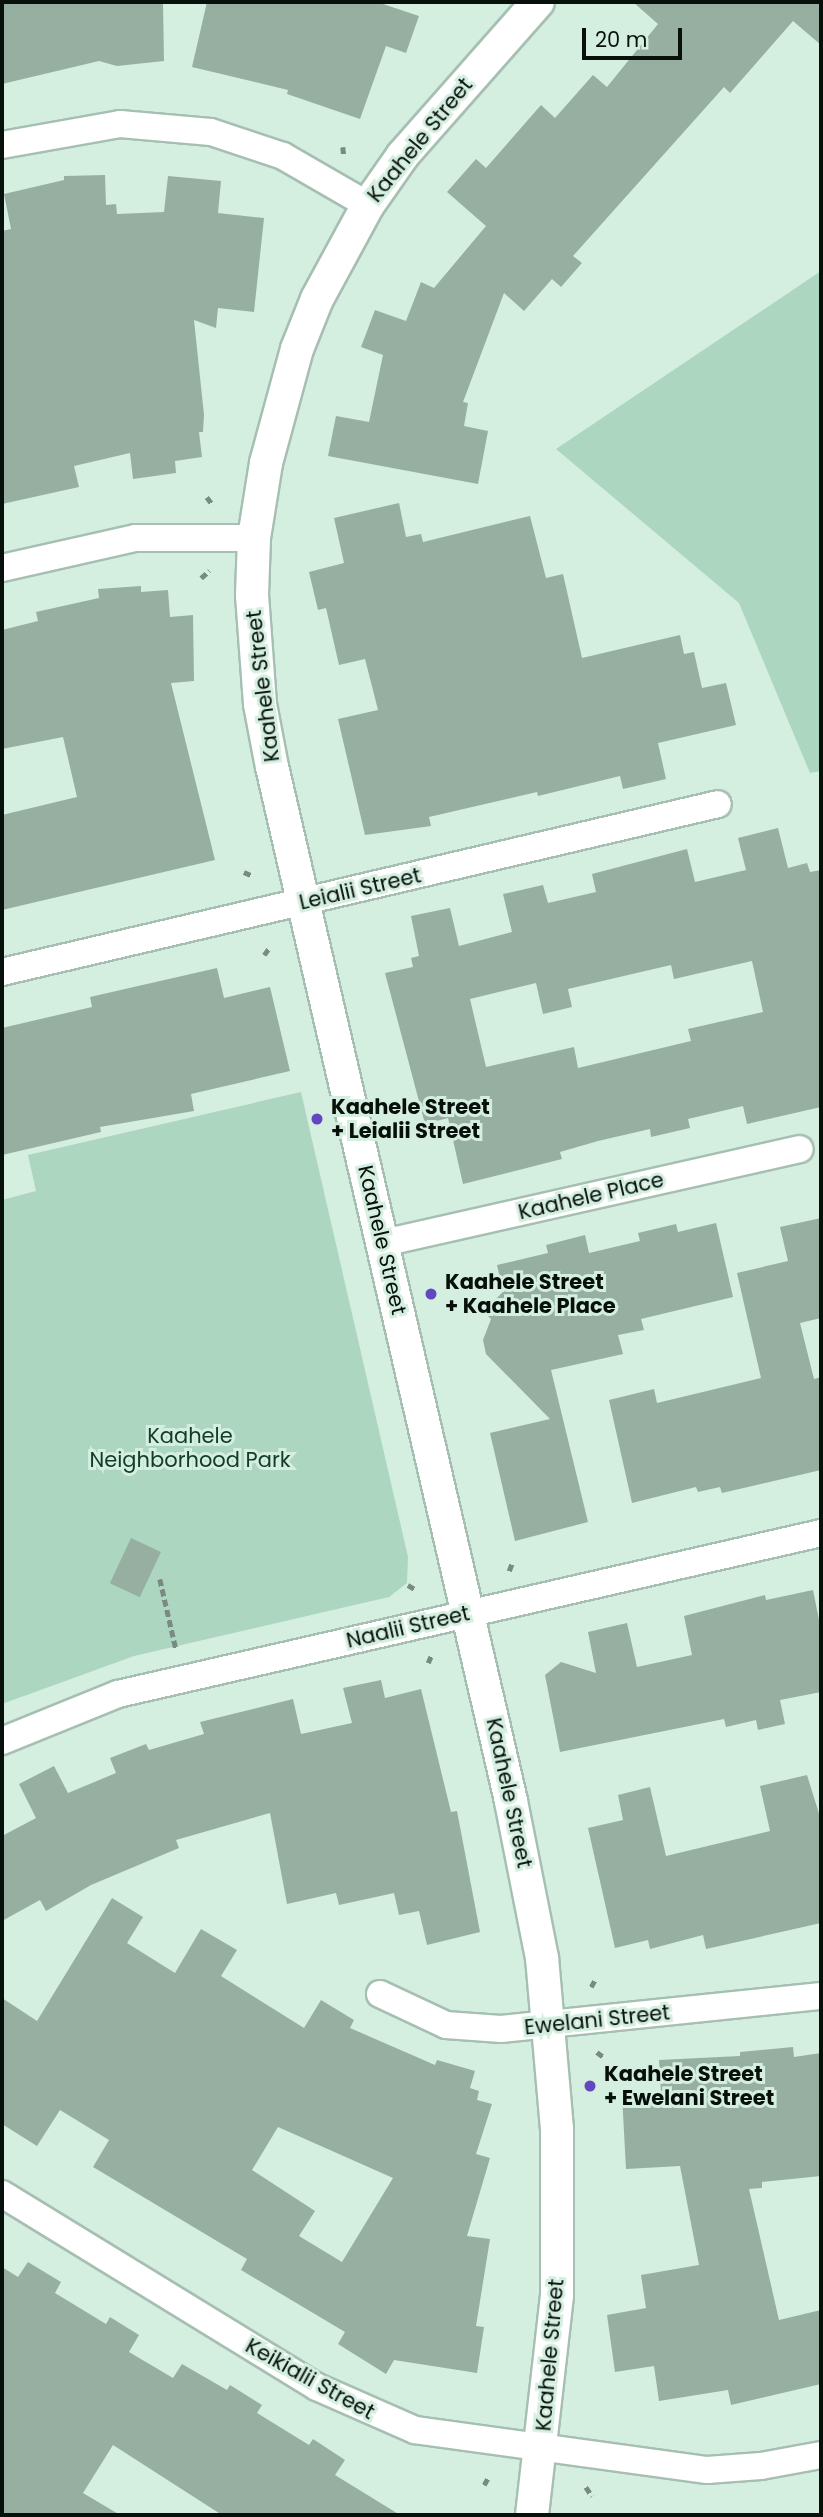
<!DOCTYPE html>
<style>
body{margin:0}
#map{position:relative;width:823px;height:2517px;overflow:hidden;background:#d4eee0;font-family:Poppins,sans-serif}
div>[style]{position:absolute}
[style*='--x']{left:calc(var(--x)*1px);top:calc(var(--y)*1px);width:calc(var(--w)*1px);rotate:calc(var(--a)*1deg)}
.green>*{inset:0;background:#acd6c0}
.building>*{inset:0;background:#96afa1;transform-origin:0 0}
.path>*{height:4.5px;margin-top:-2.25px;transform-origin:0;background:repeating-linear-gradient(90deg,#788a81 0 7px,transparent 0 10.5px)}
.roads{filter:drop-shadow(2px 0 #a6bfb2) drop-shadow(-2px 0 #a6bfb2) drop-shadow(0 2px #a6bfb2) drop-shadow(0 -2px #a6bfb2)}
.minor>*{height:26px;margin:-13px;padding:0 13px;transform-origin:13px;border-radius:13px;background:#fff}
.tertiary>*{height:32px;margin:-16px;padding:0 16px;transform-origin:16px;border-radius:16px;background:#fff}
.dots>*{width:19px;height:19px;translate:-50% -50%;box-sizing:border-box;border:4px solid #d4eee0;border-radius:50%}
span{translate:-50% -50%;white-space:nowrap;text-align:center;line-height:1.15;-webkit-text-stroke:6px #d4eee0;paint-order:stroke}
.street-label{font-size:21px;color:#07100b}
.poi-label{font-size:21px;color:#07100b;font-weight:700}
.left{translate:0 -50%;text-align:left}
.park-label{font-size:21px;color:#123b29}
.frame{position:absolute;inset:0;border:4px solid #07100b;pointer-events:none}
.scale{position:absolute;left:582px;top:28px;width:100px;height:32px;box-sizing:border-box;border:4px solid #07100b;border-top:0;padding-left:9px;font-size:21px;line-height:24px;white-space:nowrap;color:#07100b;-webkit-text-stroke:5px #d4eee0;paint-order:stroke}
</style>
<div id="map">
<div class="green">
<div style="clip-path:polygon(821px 271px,821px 771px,810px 773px,739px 603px,556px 449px)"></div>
<div style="clip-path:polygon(301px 1092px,408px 1557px,407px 1583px,389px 1597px,134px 1656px,2px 1704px,2px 1200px,36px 1191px,28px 1155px)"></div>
</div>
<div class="building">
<div style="clip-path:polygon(2px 2px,163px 3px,164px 61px,117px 66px,99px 61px,2px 84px)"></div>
<div style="clip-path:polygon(207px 2px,377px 2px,419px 16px,406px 53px,386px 46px,360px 119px,287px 94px,288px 90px,192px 67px)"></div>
<div style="clip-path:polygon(633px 2px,821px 2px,821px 45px,793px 21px,730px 93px,724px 87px,573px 256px,582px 263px,561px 287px,552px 279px,524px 311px,504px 293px,463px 402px,468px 403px,464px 426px,488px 431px,478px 484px,328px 456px,336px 416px,369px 422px,383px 355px,361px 347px,375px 310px,406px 321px,421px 282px,434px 288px,486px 226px,447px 192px,476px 159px,486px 168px,541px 105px,555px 118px,593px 75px,607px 87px,658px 24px)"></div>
<div style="clip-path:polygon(105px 175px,106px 205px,116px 204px,117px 214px,164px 212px,168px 176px,221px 181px,218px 213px,264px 218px,254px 312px,218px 308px,216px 328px,194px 320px,204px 415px,203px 432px,199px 432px,202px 457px,175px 461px,176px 473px,133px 479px,130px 453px,74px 466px,79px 487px,2px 504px,2px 231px,11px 229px,4px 194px,64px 180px,64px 176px)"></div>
<div style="clip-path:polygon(399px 503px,406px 537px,421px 534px,423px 542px,530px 516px,546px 578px,563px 574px,582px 658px,680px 635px,684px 654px,694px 652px,702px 688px,726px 683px,736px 725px,658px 743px,666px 779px,623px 789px,620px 776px,538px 796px,537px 792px,429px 817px,431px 826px,365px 835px,338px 719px,378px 710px,365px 659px,339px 665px,326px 608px,318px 610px,309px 572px,344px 563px,334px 518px)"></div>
<div style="clip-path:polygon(141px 586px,141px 592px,168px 590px,170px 617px,193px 615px,194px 681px,171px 683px,215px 860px,2px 910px,2px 815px,77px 797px,63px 737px,2px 749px,2px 630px,38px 621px,36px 612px,99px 598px,98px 589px)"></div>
<div style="clip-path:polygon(evenodd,778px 828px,788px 868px,807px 863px,810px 872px,821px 870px,821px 1107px,747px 1124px,743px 1106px,688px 1119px,690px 1128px,651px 1137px,650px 1129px,598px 1141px,560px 1152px,562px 1159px,463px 1184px,448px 1118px,425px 1124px,385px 973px,413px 967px,411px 958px,419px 956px,411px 916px,450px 908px,459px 946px,512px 932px,503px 894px,543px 885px,548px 903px,596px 892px,592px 874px,687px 849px,695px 882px,746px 870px,738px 838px,778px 828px,752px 961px,763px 1012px,688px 1029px,691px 1041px,578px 1068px,574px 1047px,486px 1067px,470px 999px,536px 983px,543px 1014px,572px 1007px,568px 989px,671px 965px,674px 979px,752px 961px)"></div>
<div style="clip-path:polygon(217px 968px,224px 998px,270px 987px,290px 1071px,191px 1094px,194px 1111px,100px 1127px,101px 1132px,2px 1155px,2px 1028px,92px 1007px,90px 997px)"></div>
<div style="clip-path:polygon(821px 1218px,821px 1318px,800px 1323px,814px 1379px,821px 1377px,821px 1470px,722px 1493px,720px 1487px,698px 1492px,696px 1487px,632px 1503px,609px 1400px,654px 1389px,657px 1403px,761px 1378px,737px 1273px,788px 1261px,780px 1227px)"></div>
<div style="clip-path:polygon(716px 1223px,733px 1297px,641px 1319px,644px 1330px,618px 1335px,623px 1354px,551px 1370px,588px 1522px,515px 1541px,490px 1433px,550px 1419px,486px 1354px,483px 1340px,491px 1319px,483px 1311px,503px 1292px,497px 1265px,548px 1253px,546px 1245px,585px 1235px,589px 1253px,640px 1241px,638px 1233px,676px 1224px,678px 1232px)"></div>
<div style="left:131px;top:1538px;width:33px;height:50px;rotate:25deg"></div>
<div style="clip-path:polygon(813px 1590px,821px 1630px,821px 1692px,780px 1700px,785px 1724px,758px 1730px,756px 1720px,726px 1727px,724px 1719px,560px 1752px,545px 1675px,561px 1662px,596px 1673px,588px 1632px,627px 1623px,637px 1667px,692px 1655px,684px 1616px,765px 1595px,766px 1600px)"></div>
<div style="clip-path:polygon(381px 1680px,385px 1698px,421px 1689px,451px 1812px,457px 1811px,480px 1932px,427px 1945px,419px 1911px,399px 1915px,394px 1893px,339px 1905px,336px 1893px,287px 1904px,270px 1813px,176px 1840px,179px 1848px,91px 1885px,46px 1911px,40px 1900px,2px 1921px,2px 1836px,36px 1818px,19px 1784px,54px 1766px,68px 1793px,116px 1773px,110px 1758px,146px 1744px,149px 1750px,204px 1734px,200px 1722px,293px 1699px,301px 1734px,352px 1723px,343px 1688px)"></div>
<div style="clip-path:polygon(807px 1775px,821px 1820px,821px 1923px,706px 1949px,703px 1935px,650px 1949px,648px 1940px,615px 1948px,588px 1828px,623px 1820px,618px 1795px,650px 1787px,666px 1856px,770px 1831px,760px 1786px)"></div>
<div style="clip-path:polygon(evenodd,112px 1898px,143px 1917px,127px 1943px,175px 1973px,201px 1929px,237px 1950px,221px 1976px,304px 2028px,321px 2000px,354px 2020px,350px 2028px,435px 2065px,437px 2060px,475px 2071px,470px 2088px,479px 2091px,477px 2100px,492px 2104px,476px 2154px,490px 2158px,467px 2236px,490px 2239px,476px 2326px,484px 2327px,477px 2373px,394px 2360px,386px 2374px,338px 2344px,345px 2332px,241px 2270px,247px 2259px,93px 2167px,109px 2140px,60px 2110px,37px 2146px,2px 2124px,2px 1998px,37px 2021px,112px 1898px,278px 2127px,393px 2178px,342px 2262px,299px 2236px,315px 2211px,252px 2170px,278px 2127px)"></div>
<div style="clip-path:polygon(793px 2047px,794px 2057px,821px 2053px,821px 2176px,762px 2182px,762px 2188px,749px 2189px,779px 2320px,821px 2310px,821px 2384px,731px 2405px,728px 2390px,659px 2401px,654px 2366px,615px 2372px,607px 2315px,646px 2308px,641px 2275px,699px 2265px,680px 2166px,626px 2169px,622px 2095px,661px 2093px,659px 2060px,740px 2056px,740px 2052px)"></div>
<div style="clip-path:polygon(28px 2262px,61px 2282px,55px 2293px,106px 2324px,110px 2317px,139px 2335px,129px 2352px,173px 2378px,182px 2364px,227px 2390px,230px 2385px,262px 2405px,257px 2413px,309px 2445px,313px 2439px,345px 2460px,335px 2475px,400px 2515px,222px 2515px,113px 2445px,83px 2493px,120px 2515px,2px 2515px,2px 2267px,18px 2277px)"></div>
</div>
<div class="path">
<div style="--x:343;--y:147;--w:9;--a:84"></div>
<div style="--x:207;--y:497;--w:10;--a:53"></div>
<div style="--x:201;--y:578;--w:11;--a:-41"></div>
<div style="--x:244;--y:872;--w:10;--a:24"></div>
<div style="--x:264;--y:955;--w:9;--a:-54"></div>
<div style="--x:509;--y:1571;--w:9;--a:-69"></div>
<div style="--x:160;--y:1579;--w:72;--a:77.1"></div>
<div style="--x:408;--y:1585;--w:9;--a:32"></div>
<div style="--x:428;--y:1663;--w:8;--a:-67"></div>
<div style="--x:591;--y:1987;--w:10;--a:-61"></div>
<div style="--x:597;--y:2052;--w:10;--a:37"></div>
<div style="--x:484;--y:2485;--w:10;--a:-61"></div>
<div style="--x:586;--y:2487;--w:11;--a:56"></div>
</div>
<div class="roads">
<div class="minor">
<div style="--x:2;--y:145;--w:120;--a:-10.1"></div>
<div style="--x:120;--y:124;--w:91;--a:5"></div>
<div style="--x:211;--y:132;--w:76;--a:18.4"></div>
<div style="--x:283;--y:156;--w:98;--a:30"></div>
<div style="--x:2;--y:568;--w:136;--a:-12.7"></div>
<div style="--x:135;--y:538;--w:119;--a:0"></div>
<div style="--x:2;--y:972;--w:735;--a:-13.2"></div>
<div style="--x:383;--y:1243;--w:427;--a:-12.7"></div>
<div style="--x:2;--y:1741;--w:125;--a:-22.1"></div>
<div style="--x:118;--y:1694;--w:721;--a:-12.9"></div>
<div style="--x:380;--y:1994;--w:73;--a:25.2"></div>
<div style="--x:446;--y:2025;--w:55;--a:4.2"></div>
<div style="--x:501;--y:2029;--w:322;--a:-5.9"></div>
<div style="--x:2;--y:2194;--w:369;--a:31.5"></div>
<div style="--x:317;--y:2387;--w:107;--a:23.7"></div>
<div style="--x:415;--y:2430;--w:295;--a:7.8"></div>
<div style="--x:707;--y:2470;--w:54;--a:-4.2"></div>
<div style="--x:761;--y:2466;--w:61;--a:-10.4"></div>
</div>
<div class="tertiary">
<div style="--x:532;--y:2515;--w:220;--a:-83.5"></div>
<div style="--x:557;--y:2296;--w:167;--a:-90"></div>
<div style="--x:557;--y:2129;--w:172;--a:-95"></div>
<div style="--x:542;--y:1958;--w:160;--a:-101.2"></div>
<div style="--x:511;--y:1801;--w:1061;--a:-103.01"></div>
<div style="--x:272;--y:767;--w:64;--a:-100.8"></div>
<div style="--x:260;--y:704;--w:109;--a:-94.2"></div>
<div style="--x:252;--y:595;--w:57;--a:-88"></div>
<div style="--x:254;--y:538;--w:76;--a:-80.9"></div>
<div style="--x:266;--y:463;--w:118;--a:-74.8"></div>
<div style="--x:297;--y:349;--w:54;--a:-68.2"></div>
<div style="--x:317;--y:299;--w:107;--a:-61.5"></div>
<div style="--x:368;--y:205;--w:61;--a:-55"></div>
<div style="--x:403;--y:155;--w:204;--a:-48.6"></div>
</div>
</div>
<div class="dots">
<div style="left:317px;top:1119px;background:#6247bf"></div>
<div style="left:431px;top:1294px;background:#6247bf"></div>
<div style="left:590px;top:2086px;background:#6247bf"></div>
</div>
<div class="street-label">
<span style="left:420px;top:140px;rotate:-51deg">Kaahele Street</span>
<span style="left:263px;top:686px;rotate:-97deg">Kaahele Street</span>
<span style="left:360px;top:889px;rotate:-13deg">Leialii Street</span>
<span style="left:591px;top:1196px;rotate:-13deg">Kaahele Place</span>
<span style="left:382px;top:1240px;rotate:77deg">Kaahele Street</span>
<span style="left:408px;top:1627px;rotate:-13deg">Naalii Street</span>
<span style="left:509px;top:1793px;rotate:78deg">Kaahele Street</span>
<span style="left:597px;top:2020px;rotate:-6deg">Ewelani Street</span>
<span style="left:550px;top:2355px;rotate:-85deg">Kaahele Street</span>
<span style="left:310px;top:2379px;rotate:29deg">Keikialii Street</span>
</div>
<div class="poi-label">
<span class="left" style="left:331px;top:1119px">Kaahele Street<br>+ Leialii Street</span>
<span class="left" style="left:445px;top:1294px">Kaahele Street<br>+ Kaahele Place</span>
<span class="left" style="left:604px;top:2086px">Kaahele Street<br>+ Ewelani Street</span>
</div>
<div class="park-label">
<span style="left:190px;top:1448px">Kaahele<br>Neighborhood Park</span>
</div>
<div class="frame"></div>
<div class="scale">20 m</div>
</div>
